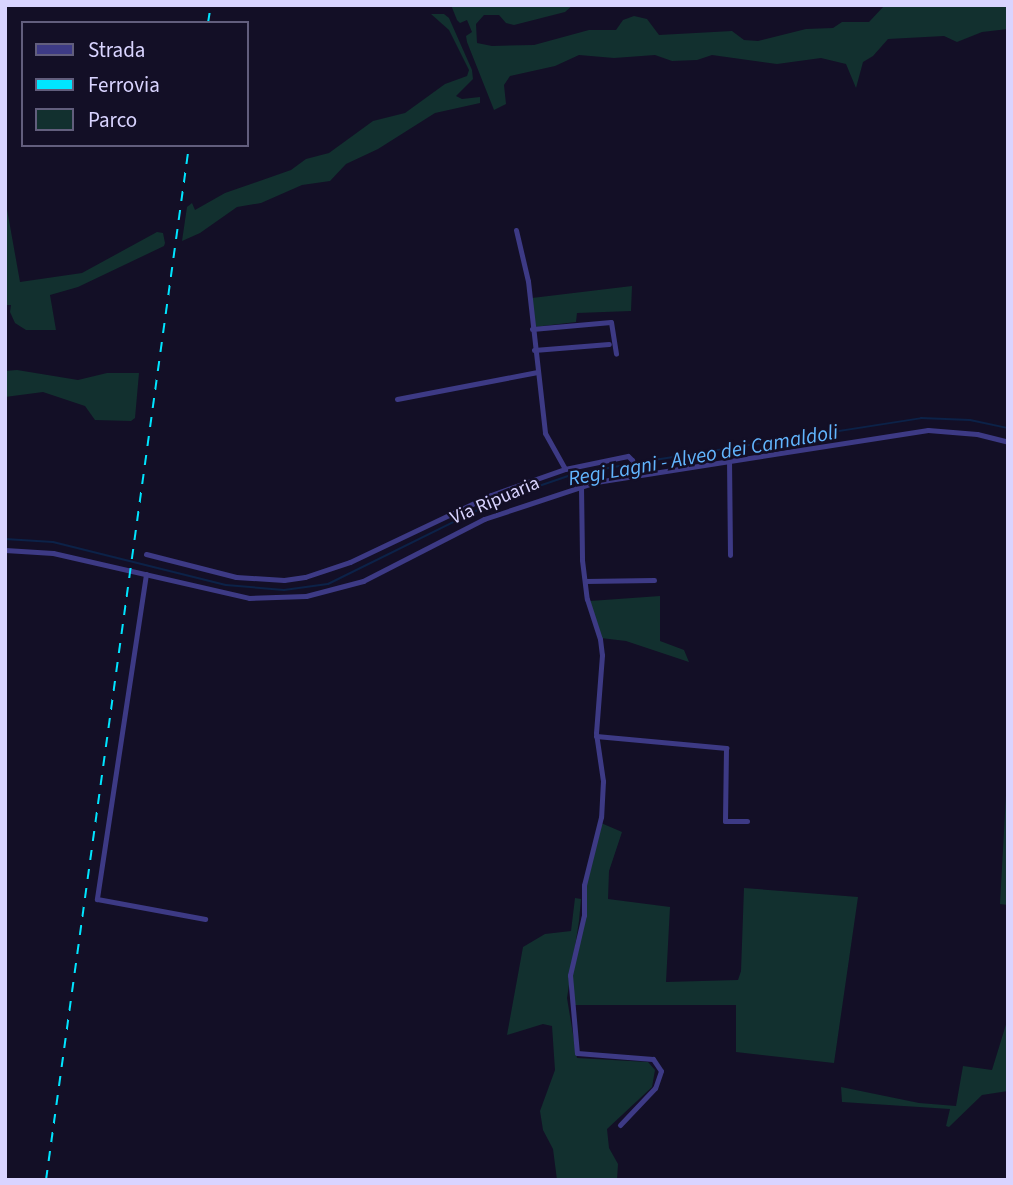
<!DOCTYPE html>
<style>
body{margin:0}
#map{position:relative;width:1013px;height:1185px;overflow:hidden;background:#130f26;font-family:"Source Sans 3",sans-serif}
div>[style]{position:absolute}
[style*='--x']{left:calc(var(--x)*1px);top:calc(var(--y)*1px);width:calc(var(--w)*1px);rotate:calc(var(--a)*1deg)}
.green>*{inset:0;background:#12302f}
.stream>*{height:2px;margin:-1px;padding:0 1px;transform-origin:1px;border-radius:1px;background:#0c2248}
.minor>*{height:5px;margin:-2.5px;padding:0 2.5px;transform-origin:2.5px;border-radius:2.5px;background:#3d3a85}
.rail>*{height:2px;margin-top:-1px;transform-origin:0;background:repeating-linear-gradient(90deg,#00e5ff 0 10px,transparent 0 19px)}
span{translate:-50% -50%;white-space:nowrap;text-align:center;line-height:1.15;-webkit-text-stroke:5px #130f26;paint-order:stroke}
.street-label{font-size:19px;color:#d9d4ff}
.water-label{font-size:21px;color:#62b6ff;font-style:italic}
.frame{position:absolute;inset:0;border:7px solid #d9d4ff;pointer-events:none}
.legend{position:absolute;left:21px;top:21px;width:228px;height:126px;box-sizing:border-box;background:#130f26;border:2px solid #625e7d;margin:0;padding:9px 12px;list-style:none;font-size:21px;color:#d9d4ff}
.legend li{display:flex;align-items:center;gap:14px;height:35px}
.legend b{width:35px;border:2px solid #625e7d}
</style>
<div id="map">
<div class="green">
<div style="clip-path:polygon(451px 5px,573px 5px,565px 12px,514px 25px,506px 23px,499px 15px,484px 15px,476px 24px,477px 43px,492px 46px,534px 45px,589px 30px,616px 30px,623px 20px,634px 16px,647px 19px,659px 35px,732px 31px,744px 40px,758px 41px,806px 29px,833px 28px,842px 22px,869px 22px,884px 6px,890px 5px,1008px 5px,1008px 29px,982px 32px,957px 42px,944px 36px,888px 39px,873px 56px,863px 62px,856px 88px,846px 64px,821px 58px,777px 64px,712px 55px,697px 60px,672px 61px,655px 55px,614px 58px,579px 55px,555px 66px,510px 76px,504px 85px,506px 104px,494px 110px,467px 42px,466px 36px,472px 32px,467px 20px,460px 23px,457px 20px)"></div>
<div style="clip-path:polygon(431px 14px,444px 14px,449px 18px,472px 70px,473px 79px,456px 96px,462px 99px,480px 97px,480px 103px,435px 113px,378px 149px,346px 164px,330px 181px,302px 185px,261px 203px,237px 207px,200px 233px,182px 241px,187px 207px,192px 203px,195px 210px,225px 193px,291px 170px,306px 159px,329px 153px,373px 121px,405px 113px,445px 84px,467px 76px,469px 70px,449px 30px)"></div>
<div style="clip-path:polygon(5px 198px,20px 282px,82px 273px,157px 232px,163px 233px,165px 243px,164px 246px,78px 287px,50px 295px,56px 330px,26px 330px,15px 323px,10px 312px,11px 305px,5px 305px)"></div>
<div style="clip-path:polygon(632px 286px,631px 311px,577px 313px,576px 322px,534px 327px,532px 298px)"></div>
<div style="clip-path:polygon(17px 370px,78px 380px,107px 373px,139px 373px,135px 418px,131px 421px,95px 420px,85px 406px,43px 392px,5px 397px,5px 371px)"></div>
<div style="clip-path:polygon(660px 596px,660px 641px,684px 650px,689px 662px,626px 641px,601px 638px,590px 601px)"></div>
<div style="clip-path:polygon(1008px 759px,1008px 905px,1000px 904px)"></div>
<div style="clip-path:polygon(601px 823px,622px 832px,609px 871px,608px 899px,670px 907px,666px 982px,738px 980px,741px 971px,744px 888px,858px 897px,834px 1063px,736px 1052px,736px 1005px,571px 1005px,570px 992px,588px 877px)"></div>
<div style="clip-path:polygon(575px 898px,581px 899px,579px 921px,567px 998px,577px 1058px,648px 1062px,655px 1070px,652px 1087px,607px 1129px,609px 1148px,618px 1164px,617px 1180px,557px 1180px,553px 1149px,543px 1130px,540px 1111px,555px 1070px,552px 1026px,543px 1024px,507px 1035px,523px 947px,545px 934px,571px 931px)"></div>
<div style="clip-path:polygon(1008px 1018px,1008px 1091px,982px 1095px,949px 1127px,946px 1126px,950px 1109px,842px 1102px,841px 1087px,919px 1103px,956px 1106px,963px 1066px,992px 1070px)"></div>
</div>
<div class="stream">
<div style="--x:635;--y:463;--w:290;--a:-8.9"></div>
<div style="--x:921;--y:418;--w:49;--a:2.3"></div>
<div style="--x:970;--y:420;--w:39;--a:12"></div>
<div style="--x:5;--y:539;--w:48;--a:3.6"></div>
<div style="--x:53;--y:542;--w:178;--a:14"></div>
<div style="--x:226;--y:585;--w:58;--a:4.9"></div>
<div style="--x:284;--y:590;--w:44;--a:-7.8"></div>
<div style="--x:328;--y:584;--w:169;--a:-26.3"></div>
<div style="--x:480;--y:509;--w:60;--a:-21.4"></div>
<div style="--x:536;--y:487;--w:37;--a:-19"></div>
<div style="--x:571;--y:475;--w:60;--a:-10.6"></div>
</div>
<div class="minor">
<div style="--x:516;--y:230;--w:52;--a:76.8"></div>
<div style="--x:528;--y:281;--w:153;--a:83.6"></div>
<div style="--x:545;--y:433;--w:41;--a:60.9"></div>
<div style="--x:532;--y:329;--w:79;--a:-5.1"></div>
<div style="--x:611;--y:322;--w:32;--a:81"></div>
<div style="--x:534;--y:350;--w:75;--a:-4.6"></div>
<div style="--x:397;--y:399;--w:143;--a:-10.9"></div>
<div style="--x:729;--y:459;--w:96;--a:89.4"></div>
<div style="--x:581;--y:486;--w:74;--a:89.2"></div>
<div style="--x:582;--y:560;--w:39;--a:83"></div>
<div style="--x:587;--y:599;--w:42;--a:72"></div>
<div style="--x:600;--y:639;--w:16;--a:83"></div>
<div style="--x:602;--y:655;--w:78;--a:94.4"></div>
<div style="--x:596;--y:733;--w:49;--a:81.7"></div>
<div style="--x:603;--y:781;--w:36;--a:93"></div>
<div style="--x:601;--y:817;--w:70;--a:104"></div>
<div style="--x:584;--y:885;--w:30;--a:90"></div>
<div style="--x:584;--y:915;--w:62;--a:103.1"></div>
<div style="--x:570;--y:975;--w:78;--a:84.9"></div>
<div style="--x:577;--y:1053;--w:76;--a:4.5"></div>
<div style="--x:653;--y:1059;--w:14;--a:56"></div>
<div style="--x:661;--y:1071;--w:18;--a:109"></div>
<div style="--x:655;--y:1088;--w:51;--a:133.4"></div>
<div style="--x:5;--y:550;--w:48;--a:3.6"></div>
<div style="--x:53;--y:553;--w:201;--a:12.9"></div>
<div style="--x:249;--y:598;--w:57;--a:-2"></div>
<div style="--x:306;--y:596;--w:59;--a:-14.7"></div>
<div style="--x:363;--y:581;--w:136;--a:-27.1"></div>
<div style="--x:484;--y:519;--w:118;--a:-18.3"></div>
<div style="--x:596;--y:482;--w:336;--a:-8.9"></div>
<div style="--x:928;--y:430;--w:49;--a:4.7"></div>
<div style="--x:977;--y:434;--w:32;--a:14"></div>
<div style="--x:146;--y:554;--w:93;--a:14.3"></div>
<div style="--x:236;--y:577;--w:48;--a:3.6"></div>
<div style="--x:284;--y:580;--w:21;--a:-8"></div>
<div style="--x:305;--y:577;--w:47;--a:-18.4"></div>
<div style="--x:350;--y:562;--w:156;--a:-25.4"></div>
<div style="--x:491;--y:495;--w:78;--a:-19.4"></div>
<div style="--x:565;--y:469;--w:64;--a:-11.7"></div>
<div style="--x:628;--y:456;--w:6;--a:45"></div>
<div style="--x:632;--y:460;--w:14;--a:78"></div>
<div style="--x:146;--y:574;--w:329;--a:98.6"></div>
<div style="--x:97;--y:899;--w:110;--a:10.5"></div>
<div style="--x:585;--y:581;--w:69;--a:-0.8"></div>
<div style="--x:596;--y:736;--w:131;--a:5.3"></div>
<div style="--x:726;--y:748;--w:73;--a:90.8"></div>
<div style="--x:725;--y:821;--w:22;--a:0"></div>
</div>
<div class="rail">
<div style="--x:208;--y:23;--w:18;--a:-81"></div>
<div style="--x:46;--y:1180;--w:1045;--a:-82.13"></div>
</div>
<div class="street-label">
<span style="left:495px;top:501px;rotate:-23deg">Via Ripuaria</span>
</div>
<div class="water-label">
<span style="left:703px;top:455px;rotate:-10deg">Regi Lagni - Alveo dei Camaldoli</span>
</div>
<div class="frame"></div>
<ul class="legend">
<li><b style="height:9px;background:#3d3a85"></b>Strada</li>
<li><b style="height:9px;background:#00e5ff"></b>Ferrovia</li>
<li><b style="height:19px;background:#12302f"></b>Parco</li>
</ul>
</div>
